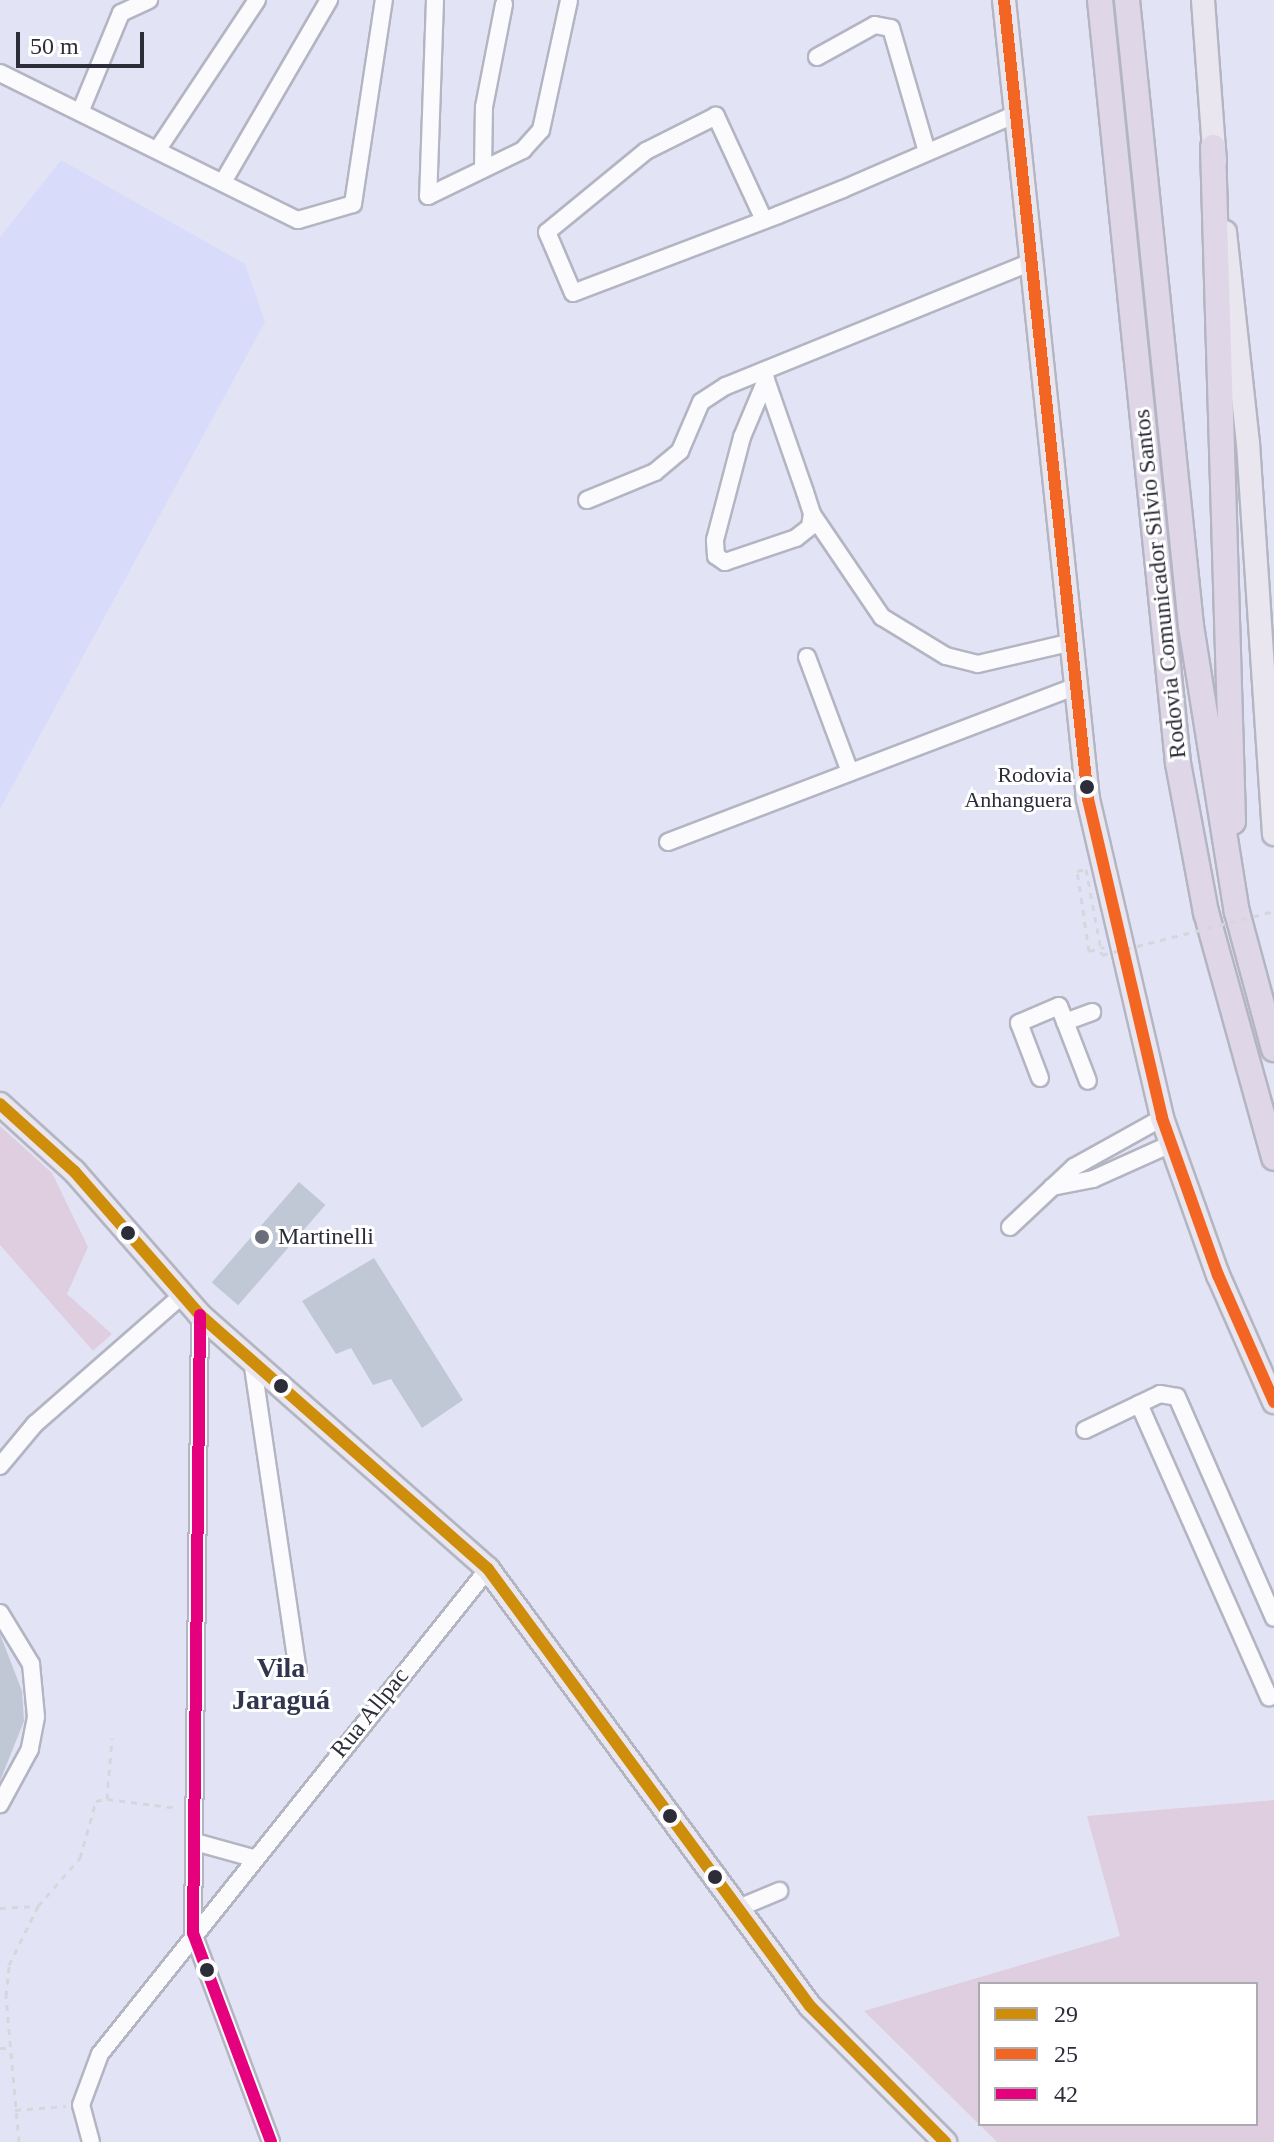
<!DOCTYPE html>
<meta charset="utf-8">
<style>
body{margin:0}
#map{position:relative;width:1274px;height:2142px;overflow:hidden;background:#e2e4f6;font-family:"Times New Roman",serif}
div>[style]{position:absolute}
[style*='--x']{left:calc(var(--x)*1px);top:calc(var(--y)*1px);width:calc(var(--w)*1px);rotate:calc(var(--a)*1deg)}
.built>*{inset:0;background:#d8dbf9}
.green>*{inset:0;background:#dfcedf}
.building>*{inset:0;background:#c0c7d5;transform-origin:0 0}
.path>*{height:3px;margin-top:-1.5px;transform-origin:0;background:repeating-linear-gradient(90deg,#d6d7dc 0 6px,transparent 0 12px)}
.roads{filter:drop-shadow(2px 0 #b3b5c2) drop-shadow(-2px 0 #b3b5c2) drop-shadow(0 2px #b3b5c2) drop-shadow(0 -2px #b3b5c2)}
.minor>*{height:16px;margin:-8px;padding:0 8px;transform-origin:8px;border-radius:8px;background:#fbfbfe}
.major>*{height:22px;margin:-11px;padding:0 11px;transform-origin:11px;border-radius:11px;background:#eae6ef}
.highway>*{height:24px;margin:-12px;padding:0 12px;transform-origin:12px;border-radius:12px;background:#dfd7e7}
.path-bridge>*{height:3px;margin-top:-1.5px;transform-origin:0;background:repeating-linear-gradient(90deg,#d6d7dc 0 6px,transparent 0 12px)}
.bus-1>*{height:12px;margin:-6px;padding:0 6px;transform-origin:6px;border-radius:6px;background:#ce8e0b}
.bus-2>*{height:12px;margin:-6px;padding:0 6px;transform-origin:6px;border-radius:6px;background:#f26522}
.bus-3>*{height:12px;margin:-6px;padding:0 6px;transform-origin:6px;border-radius:6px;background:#e5007d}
.dots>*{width:22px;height:22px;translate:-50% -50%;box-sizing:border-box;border:4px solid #fff;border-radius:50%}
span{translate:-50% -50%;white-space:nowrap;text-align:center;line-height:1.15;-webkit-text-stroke:6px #fff;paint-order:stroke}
.bus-label{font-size:22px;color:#2c2d39}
.right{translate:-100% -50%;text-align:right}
.street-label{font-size:24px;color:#2c2d39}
.poi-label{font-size:24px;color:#2c2d39}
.left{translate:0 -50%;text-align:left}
.quarter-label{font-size:28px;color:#32354e;font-weight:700}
.legend{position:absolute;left:978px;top:1982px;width:280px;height:144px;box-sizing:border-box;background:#fff;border:2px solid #ababb0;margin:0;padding:10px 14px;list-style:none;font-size:24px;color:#2c2d39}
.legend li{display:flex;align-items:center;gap:16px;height:40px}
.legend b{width:40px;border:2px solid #ababb0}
.scale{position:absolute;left:16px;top:32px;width:128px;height:36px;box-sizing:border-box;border:4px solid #2c2d39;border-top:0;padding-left:10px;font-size:24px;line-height:28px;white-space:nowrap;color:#2c2d39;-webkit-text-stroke:6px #fff;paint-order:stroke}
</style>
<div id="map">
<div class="built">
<div style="clip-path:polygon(61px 160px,245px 264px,265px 322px,0 809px,0 237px)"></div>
</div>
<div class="green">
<div style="clip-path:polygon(0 1126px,52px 1173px,88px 1247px,67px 1294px,112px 1334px,93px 1351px,0 1245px)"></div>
<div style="clip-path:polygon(evenodd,1274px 1800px,1274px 2142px,997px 2142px,864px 2011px,1120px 1936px,1087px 1816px,1274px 1800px,1256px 1984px,1256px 2124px,980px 2124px,980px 1984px,1256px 1984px)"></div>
</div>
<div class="building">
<div style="left:299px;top:1182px;width:35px;height:133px;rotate:41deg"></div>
<div style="clip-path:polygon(374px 1258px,463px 1400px,422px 1428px,391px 1379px,373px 1385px,351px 1348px,336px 1354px,302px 1301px)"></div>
<div style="clip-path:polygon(0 1634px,22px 1691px,24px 1721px,0 1781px)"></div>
</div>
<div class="path">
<div style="--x:1089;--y:951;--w:16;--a:-14"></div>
<div style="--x:107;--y:1799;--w:72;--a:7.2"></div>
<div style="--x:0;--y:1908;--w:36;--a:-3"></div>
<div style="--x:0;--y:2048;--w:12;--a:0"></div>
<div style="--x:15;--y:2110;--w:51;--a:-4.5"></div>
<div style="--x:19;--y:2142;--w:147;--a:-95.1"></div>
<div style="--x:6;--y:1996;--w:31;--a:-84"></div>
<div style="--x:9;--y:1965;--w:66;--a:-63.8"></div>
<div style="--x:38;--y:1906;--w:64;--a:-48.8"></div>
<div style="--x:80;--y:1858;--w:59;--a:-74.3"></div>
<div style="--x:96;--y:1801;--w:11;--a:-10"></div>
<div style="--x:107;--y:1799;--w:61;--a:-85.3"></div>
</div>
<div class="roads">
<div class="minor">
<div style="--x:435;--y:0;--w:196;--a:92"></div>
<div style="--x:428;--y:196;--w:106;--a:-25.8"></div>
<div style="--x:523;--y:150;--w:27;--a:-48"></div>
<div style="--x:541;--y:130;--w:132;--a:-77.8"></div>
<div style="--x:817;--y:57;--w:66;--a:-28.9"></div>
<div style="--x:875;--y:25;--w:16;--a:11"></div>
<div style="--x:891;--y:28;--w:129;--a:73.8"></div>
<div style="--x:0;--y:73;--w:332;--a:26.3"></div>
<div style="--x:298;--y:220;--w:57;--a:-16.2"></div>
<div style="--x:353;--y:204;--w:206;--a:-81.4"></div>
<div style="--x:81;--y:110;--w:105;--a:-67.6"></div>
<div style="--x:121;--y:13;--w:31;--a:-25"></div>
<div style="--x:158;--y:149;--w:179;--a:-56.4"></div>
<div style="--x:483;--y:169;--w:62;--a:-89.1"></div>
<div style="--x:484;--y:107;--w:105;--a:-79"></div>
<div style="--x:223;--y:182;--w:211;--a:-59.8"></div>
<div style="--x:764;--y:220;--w:115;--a:-114.8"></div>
<div style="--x:716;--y:116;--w:78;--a:153.4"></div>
<div style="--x:646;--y:151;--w:128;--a:140.7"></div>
<div style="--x:547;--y:232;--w:66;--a:66.9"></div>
<div style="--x:573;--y:293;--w:219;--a:-20.8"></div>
<div style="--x:778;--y:215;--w:70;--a:-21.8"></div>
<div style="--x:843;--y:189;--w:186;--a:-23.4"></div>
<div style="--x:763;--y:371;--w:9;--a:72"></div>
<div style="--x:766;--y:380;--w:119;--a:70.8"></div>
<div style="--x:805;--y:492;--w:23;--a:72"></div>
<div style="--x:812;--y:514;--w:13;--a:99"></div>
<div style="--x:810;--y:527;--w:18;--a:142"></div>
<div style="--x:796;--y:538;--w:75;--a:161.3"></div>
<div style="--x:725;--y:562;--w:11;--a:-146"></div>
<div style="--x:716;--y:556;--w:16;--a:-94"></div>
<div style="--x:715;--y:540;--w:106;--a:-75.3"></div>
<div style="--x:742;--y:437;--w:62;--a:-67.2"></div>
<div style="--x:587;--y:500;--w:74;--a:-22.4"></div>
<div style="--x:655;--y:472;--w:33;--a:-40"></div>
<div style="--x:680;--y:451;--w:53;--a:-66.8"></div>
<div style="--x:701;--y:402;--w:30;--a:-33"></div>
<div style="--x:726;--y:386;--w:327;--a:-22.1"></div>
<div style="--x:812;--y:514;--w:125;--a:55.8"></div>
<div style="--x:882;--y:617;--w:75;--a:31.4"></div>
<div style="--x:946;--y:656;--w:33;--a:14"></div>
<div style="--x:978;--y:664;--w:92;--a:-13.1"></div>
<div style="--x:807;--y:657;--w:123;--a:69.5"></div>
<div style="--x:668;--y:842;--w:434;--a:-20.9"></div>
<div style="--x:1065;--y:1022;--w:29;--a:-20"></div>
<div style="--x:1040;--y:1078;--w:59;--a:-110.9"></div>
<div style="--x:1019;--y:1023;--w:43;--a:-23"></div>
<div style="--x:1059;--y:1006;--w:80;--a:68.9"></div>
<div style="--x:1052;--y:1187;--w:42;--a:-11"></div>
<div style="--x:1093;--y:1179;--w:85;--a:-24.2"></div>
<div style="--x:1010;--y:1227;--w:88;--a:-43.2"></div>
<div style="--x:1074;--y:1167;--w:101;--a:-29.1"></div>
<div style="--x:200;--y:1315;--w:618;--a:90.65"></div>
<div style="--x:193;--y:1933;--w:223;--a:69.5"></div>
<div style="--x:252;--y:1360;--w:313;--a:81.6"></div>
<div style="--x:1139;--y:1404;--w:321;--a:66.1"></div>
<div style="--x:1085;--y:1430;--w:83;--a:-25.6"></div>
<div style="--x:1160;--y:1394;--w:17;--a:10"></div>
<div style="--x:1177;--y:1397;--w:241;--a:66.3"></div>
<div style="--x:0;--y:1466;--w:55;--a:-50.2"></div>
<div style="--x:35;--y:1424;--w:194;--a:-41.2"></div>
<div style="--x:0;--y:1613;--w:60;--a:58.7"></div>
<div style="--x:31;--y:1664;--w:53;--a:84.6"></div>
<div style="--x:36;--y:1717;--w:33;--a:101"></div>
<div style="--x:30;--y:1749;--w:63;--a:118.6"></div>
<div style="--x:195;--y:1842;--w:60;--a:15.4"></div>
<div style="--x:736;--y:1909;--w:47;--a:-22.7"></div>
<div style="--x:91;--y:2142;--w:38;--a:-105"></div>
<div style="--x:81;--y:2105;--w:54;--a:-69.6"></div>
<div style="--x:100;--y:2054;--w:621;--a:-51.34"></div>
</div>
<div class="major">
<div style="--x:1004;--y:0;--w:803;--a:84"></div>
<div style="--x:1088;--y:799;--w:327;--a:76.9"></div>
<div style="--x:1162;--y:1118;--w:167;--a:70.4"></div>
<div style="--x:1218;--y:1275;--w:139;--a:66.2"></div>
<div style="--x:1203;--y:0;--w:162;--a:85.8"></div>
<div style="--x:1225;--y:232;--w:212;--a:83.8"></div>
<div style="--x:1248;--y:443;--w:392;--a:86.2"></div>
<div style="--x:0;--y:1104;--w:100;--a:42.2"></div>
<div style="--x:74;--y:1171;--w:191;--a:48.8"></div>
<div style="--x:200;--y:1315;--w:384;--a:41.4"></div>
<div style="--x:488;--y:1569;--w:543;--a:53.62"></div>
<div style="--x:810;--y:2006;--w:192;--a:45.2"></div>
</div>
<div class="highway">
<div style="--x:1100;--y:0;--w:767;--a:84.16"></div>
<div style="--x:1178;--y:763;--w:152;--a:79.4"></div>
<div style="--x:1206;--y:912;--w:255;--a:74.5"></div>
<div style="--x:1127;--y:0;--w:629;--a:84.16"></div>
<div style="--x:1191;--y:626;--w:290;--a:80.9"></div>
<div style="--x:1237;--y:912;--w:142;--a:74.9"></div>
<div style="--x:1213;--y:147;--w:675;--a:88.3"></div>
</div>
</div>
<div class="path-bridge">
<div style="--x:1089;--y:951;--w:81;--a:-98.5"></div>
<div style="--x:1077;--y:871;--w:9;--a:-13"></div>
<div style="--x:1086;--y:869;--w:87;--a:79.5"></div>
<div style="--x:1102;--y:955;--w:178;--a:-14.3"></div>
</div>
<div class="bus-1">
<div style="--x:0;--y:1104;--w:100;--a:42.2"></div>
<div style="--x:74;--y:1171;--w:191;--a:48.8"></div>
<div style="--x:200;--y:1315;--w:384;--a:41.4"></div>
<div style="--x:488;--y:1569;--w:543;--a:53.62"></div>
<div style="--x:810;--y:2006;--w:192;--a:45.2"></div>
</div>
<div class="bus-2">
<div style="--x:1004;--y:0;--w:803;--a:84"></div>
<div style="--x:1088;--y:799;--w:327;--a:76.9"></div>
<div style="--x:1162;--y:1118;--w:167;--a:70.4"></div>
<div style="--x:1218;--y:1275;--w:139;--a:66.2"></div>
</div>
<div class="bus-3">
<div style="--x:200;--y:1315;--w:618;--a:90.65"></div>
<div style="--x:193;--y:1933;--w:223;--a:69.5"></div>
</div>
<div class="dots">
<div style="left:1087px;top:787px;background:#2c2d39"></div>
<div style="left:128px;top:1233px;background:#2c2d39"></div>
<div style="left:262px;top:1237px;background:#6c6d7b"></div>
<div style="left:281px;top:1386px;background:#2c2d39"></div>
<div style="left:670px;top:1816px;background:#2c2d39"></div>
<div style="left:715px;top:1877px;background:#2c2d39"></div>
<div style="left:207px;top:1970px;background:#2c2d39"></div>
</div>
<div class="bus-label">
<span class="right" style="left:1072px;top:787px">Rodovia<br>Anhanguera</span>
</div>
<div class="street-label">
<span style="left:1160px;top:584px;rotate:-96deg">Rodovia Comunicador Silvio Santos</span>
<span style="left:370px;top:1713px;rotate:-51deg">Rua Allpac</span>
</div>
<div class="poi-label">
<span class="left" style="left:278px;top:1237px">Martinelli</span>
</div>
<div class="quarter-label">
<span style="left:281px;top:1684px">Vila<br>Jaraguá</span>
</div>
<ul class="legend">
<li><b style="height:10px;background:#ce8e0b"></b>29</li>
<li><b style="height:10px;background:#f26522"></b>25</li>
<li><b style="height:10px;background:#e5007d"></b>42</li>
</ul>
<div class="scale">50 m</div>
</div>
